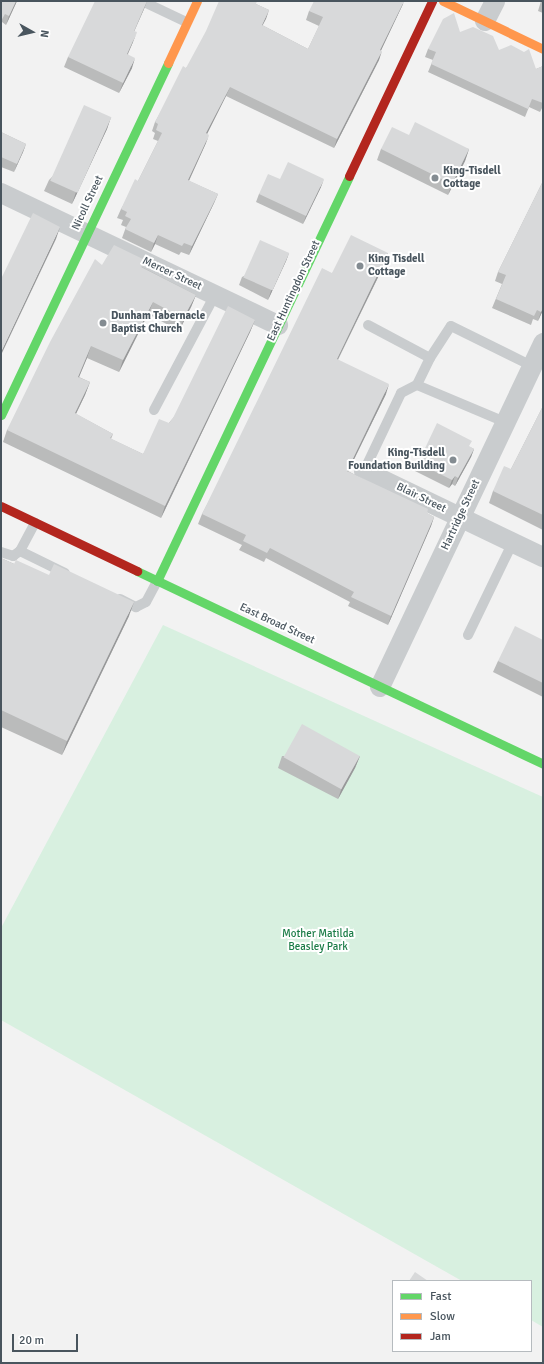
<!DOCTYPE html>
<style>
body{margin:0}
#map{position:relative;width:544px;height:1364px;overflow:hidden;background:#f2f2f2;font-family:Signika,sans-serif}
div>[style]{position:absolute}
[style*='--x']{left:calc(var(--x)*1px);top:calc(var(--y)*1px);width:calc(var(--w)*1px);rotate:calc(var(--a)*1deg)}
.green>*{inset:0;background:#d8f0e0}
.lane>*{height:10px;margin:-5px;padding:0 5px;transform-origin:5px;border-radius:5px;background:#c9ccce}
.street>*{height:20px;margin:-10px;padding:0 10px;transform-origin:10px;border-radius:10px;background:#c9ccce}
.fast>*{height:9px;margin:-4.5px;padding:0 4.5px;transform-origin:4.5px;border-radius:4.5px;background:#63d668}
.slow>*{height:9px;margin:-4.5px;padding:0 4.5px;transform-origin:4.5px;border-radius:4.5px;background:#ff974d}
.jam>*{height:9px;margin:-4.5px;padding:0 4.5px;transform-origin:4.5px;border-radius:4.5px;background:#b3261e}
.wall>*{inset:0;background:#babbbb}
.shaded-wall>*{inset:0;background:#979899}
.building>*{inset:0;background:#d8d9da;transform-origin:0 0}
.dots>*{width:11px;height:11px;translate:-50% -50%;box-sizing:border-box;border:2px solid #fff;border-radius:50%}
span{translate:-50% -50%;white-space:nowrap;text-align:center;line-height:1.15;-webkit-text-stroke:4px #fff;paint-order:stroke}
.poi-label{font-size:11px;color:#49555e;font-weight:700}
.left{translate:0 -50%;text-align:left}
.right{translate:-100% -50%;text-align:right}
.street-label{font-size:11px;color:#49555e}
.park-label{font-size:11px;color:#1c7d48}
.frame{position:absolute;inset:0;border:2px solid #49555e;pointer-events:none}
.legend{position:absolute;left:392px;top:1280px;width:140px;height:72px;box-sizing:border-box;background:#fff;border:1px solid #b6bbbf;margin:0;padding:5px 7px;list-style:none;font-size:12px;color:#49555e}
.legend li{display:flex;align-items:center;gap:8px;height:20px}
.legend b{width:20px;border:1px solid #b6bbbf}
.north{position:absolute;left:12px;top:12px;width:40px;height:40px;-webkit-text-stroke:3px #fff;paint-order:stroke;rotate:98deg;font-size:11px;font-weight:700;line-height:16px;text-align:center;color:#49555e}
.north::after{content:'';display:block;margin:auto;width:14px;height:18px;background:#49555e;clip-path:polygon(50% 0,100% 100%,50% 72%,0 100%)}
.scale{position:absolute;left:12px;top:1334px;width:66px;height:18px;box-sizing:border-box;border:2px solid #49555e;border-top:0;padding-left:5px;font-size:12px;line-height:14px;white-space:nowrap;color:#49555e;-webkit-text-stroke:3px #fff;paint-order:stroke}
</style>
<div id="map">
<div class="green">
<div style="clip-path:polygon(163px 625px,543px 797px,543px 1327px,531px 1320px,531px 1281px,462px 1281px,1px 1020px,1px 928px)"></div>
</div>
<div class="lane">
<div style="--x:142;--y:1;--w:49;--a:25.5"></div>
<div style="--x:368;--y:325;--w:70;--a:28"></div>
<div style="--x:430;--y:358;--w:30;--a:116"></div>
<div style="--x:430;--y:358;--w:38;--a:-57"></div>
<div style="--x:451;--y:326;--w:90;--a:26.3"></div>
<div style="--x:417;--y:385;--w:95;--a:22.8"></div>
<div style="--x:154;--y:410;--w:130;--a:-62.1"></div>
<div style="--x:364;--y:471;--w:86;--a:-64.6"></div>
<div style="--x:401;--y:393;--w:18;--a:-27"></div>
<div style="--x:20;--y:551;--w:50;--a:26.1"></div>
<div style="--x:1;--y:552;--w:13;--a:18"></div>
<div style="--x:13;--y:556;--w:9;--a:-36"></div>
<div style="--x:20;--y:551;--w:32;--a:-62"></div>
<div style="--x:120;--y:599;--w:18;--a:27"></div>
<div style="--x:136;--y:607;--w:11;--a:-27"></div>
<div style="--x:146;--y:602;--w:24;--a:-62"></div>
<div style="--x:468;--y:635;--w:103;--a:-64.2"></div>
</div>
<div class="street">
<div style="--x:485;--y:21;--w:22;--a:-63"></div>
<div style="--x:1;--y:193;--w:307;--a:25.5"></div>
<div style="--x:364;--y:471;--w:199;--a:25.7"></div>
<div style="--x:380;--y:687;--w:381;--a:-64.6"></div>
</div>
<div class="fast">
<div style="--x:1;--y:415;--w:390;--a:-64.6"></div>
<div style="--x:137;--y:571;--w:450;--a:25.4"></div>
<div style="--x:157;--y:581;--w:448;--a:-64.6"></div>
</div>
<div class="slow">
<div style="--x:443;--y:1;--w:111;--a:25.6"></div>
<div style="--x:168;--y:63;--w:68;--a:-64.9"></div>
</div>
<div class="jam">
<div style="--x:349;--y:176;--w:194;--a:-64.6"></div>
<div style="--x:1;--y:506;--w:151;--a:25.5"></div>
</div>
<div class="wall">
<div style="clip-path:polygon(1px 1px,17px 1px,6px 25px,2px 22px,1px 24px)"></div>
<div style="clip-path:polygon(147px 1px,144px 9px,134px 31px,133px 42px,128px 54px,132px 68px,119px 93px,64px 67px,68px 57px)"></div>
<div style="clip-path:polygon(541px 1px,543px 1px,543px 13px,538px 11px)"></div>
<div style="clip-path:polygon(256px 4px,269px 10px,262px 25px,308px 49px,319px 26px,306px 20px,309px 11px,403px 4px,381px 50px,379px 60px,334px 148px,226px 96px,207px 134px,206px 143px,189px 181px,218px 194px,214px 203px,189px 255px,181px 252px,179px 255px,155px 244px,151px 252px,122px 238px,126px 227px,121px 225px,123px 220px,117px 218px,121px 209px,138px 181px,158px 141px,153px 139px,155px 133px,152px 131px,155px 122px,186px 68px)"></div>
<div style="clip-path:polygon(460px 32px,536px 69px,543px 66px,543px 106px,540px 112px,529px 107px,525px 117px,428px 72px,433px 60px,425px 57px,428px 49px)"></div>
<div style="clip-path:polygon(111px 117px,107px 129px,72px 204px,44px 191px,49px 180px)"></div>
<div style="clip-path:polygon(1px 132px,26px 144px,23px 152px,14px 172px,1px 167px)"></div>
<div style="clip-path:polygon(409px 135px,469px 149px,465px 161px,448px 195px,377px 160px,381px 149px)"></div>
<div style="clip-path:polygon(280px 179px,321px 187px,303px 224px,256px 202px,259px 194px)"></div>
<div style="clip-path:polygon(543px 181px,543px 310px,538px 321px,533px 319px,531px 325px,492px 308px,502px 284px,495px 281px,498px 272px)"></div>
<div style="clip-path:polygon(289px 253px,286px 261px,268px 300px,239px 285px,242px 277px)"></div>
<div style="clip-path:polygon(388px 253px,385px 263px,338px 360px,386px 394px,348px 471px,434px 517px,431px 526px,388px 625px,348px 606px,350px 602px,266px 558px,264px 562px,239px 550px,242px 545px,198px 524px,202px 514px,332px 273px)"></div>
<div style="clip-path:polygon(142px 267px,196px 295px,191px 307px,181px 327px,174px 324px,172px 327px,148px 314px,119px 372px,87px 358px,79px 377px,90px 382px,85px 395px,76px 414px,113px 434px,111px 439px,143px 454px,255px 320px,250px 332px,161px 518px,3px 442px,7px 430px)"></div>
<div style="clip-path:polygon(543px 406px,543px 530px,489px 503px,493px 491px,511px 469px)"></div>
<div style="clip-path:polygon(470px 447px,474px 449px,471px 457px,455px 486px,452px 484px,449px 488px,415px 471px,418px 463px)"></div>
<div style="clip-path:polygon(1px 558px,129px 616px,62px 755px,1px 727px)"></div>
<div style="clip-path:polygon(543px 640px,543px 697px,493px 672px,498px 661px)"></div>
<div style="clip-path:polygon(282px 756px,360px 756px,355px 768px,338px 799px,278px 768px)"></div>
</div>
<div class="shaded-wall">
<div style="clip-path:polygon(16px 1px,17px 1px,6px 25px,9px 16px)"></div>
<div style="clip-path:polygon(147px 1px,144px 9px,130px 41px,134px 31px)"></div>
<div style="clip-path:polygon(404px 1px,403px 4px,377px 59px,380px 50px)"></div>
<div style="clip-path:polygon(269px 10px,266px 19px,258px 34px,262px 25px)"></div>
<div style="clip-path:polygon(137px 32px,133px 42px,123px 64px,127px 54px)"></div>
<div style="clip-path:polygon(382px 51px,379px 60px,334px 148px,337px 139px)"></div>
<div style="clip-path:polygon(135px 58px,132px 68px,119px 93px,123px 83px)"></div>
<div style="clip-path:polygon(230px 87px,226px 96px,203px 142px,206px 133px)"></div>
<div style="clip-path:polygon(111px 117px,107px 129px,72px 204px,76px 192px)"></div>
<div style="clip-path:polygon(209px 135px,206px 143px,185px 189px,188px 180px)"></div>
<div style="clip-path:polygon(26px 144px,23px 152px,14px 172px,17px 164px)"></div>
<div style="clip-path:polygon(469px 149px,465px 161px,448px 195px,452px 184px)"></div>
<div style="clip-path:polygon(324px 179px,321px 187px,303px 224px,306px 216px)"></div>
<div style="clip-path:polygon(218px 194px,214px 203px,189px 255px,192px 246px)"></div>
<div style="clip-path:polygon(60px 227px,56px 239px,1px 355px,1px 352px)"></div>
<div style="clip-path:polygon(158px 235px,155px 244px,151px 252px,154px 243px)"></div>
<div style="clip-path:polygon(289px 253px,286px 261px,268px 300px,271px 291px)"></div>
<div style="clip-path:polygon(388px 253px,385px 263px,333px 369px,337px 359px)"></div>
<div style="clip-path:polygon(196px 295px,191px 307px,181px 327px,185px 315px)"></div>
<div style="clip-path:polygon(153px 302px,148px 314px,119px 372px,123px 360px)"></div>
<div style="clip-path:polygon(543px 308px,543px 310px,538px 321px,541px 312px)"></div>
<div style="clip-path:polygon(255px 320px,250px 332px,161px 518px,165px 506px)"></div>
<div style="clip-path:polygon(91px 346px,87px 358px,74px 389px,78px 377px)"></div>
<div style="clip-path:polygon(90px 382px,85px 395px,70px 426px,75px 413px)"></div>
<div style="clip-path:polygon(389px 384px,386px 394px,344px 480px,347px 471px)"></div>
<div style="clip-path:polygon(474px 449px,471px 457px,455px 486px,458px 478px)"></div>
<div style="clip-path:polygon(455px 476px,452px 484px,449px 488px,452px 480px)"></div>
<div style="clip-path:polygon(434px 517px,431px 526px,388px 625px,391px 616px)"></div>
<div style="clip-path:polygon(134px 602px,129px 616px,62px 755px,67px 741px)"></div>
<div style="clip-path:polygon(360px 756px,355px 768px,338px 799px,342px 787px)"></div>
</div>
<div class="building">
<div style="clip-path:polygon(1px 1px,16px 1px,9px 16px,5px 14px,1px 21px)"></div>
<div style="clip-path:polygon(95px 1px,147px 1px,134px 31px,137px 32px,127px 54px,135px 58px,123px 83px,68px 57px)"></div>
<div style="clip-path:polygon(219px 1px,257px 1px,256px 4px,269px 10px,262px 25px,308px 49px,323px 17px,309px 11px,314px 1px,404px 1px,380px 50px,382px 51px,337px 139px,230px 87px,206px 133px,209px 135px,188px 180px,218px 194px,192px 246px,184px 243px,182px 246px,158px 235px,154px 243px,125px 229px,131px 219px,125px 216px,127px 212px,121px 209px,135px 179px,138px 181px,162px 133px,156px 130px,158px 124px,155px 122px,183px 66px,186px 68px,206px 31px)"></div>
<div style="clip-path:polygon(454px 13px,460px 32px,473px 27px,493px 36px,499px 50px,511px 45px,524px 52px,529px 49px,536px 69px,543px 66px,543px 103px,532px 99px,528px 109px,431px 64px,436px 52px,428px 49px,443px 19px)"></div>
<div style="left:84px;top:105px;width:30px;height:83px;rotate:24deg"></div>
<div style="clip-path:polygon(415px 122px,469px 149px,452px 184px,381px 149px,392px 127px,409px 135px)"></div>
<div style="clip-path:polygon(1px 132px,26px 144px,17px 164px,1px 157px)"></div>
<div style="clip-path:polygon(288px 162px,324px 179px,306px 216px,259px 194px,268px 174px,280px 179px)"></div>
<div style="clip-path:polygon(543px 181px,543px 308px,541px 312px,537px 310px,534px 316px,496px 299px,506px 275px,498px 272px)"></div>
<div style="clip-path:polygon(33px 213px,60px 227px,1px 352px,1px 279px)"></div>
<div style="clip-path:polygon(351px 235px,388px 253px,337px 359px,389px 384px,347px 471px,428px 509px,427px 513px,434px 517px,391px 616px,351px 597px,354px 592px,270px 548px,267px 553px,243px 541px,246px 535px,202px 514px,322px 268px,332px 273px)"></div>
<div style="left:260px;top:240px;width:32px;height:41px;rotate:24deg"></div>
<div style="clip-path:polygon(114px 245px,145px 260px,141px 267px,196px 295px,185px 315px,178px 312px,177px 315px,153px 302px,123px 360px,91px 346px,78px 377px,90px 382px,75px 413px,113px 434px,110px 438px,143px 454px,159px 419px,169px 423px,173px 418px,228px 306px,255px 320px,165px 506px,7px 430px,50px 342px,95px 259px,102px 265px)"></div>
<div style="clip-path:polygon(543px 406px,543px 515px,493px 491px,504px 466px,511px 469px)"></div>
<div style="clip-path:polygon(437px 423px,472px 441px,469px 446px,474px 449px,458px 478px,455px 476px,452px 480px,418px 463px)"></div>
<div style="clip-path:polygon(1px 558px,14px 564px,16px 560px,49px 575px,54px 564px,134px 602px,67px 741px,1px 710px)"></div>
<div style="clip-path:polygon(515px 626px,543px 640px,543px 683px,498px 661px)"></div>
<div style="left:302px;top:724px;width:66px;height:38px;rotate:29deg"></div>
<div style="clip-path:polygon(415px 1272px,428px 1281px,409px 1281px)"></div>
</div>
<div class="dots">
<div style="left:435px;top:178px;background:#848c92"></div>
<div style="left:360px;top:266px;background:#848c92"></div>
<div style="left:103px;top:323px;background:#848c92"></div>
<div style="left:453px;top:460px;background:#848c92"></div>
</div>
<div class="poi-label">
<span class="left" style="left:443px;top:178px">King-Tisdell<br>Cottage</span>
<span class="left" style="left:368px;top:266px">King Tisdell<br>Cottage</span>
<span class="left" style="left:111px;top:323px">Dunham Tabernacle<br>Baptist Church</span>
<span class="right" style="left:445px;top:460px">King-Tisdell<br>Foundation Building</span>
</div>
<div class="street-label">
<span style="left:88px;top:203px;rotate:-65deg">Nicoll Street</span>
<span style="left:172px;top:274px;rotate:25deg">Mercer Street</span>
<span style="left:294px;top:291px;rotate:-65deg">East Huntingdon Street</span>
<span style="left:421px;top:498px;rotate:26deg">Blair Street</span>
<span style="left:461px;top:515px;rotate:-65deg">Hartridge Street</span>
<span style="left:277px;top:624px;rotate:25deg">East Broad Street</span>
</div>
<div class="park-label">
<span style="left:318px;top:941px">Mother Matilda<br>Beasley Park</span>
</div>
<div class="frame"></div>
<ul class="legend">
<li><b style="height:5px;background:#63d668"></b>Fast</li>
<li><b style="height:5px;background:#ff974d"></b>Slow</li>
<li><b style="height:5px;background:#b3261e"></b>Jam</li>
</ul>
<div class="north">N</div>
<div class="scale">20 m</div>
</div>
